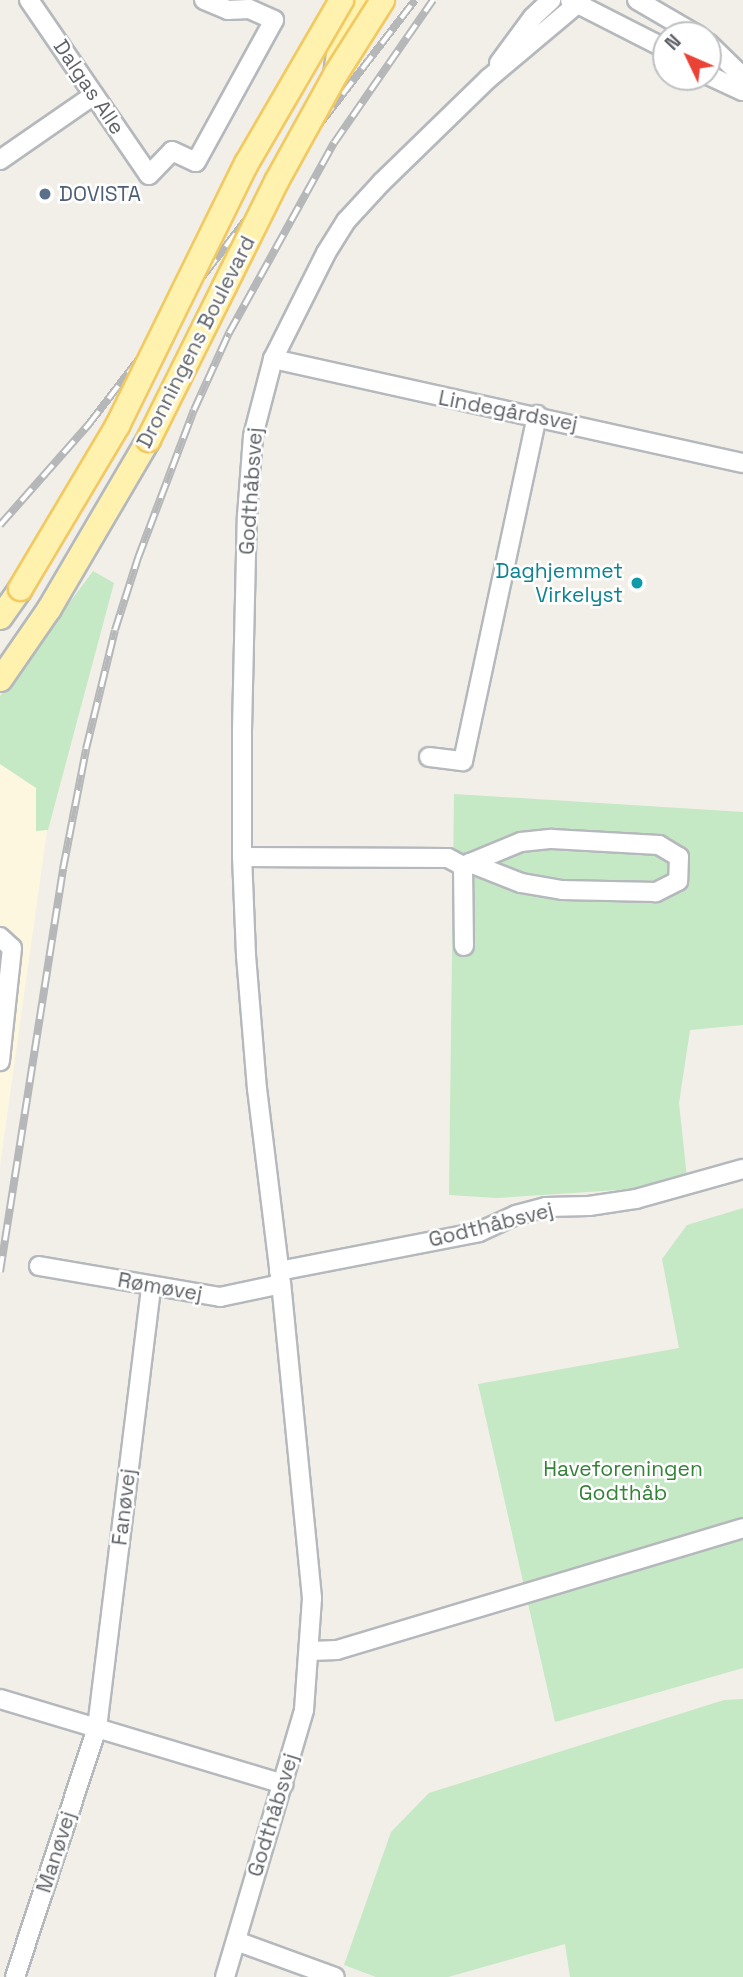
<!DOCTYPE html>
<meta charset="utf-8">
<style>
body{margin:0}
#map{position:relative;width:743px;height:1977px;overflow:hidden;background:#f1efe8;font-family:"Space Grotesk",sans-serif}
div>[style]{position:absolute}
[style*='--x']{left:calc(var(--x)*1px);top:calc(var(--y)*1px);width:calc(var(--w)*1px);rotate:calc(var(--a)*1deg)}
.commercial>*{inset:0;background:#fef7e0}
.green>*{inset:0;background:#c5e8c5}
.roads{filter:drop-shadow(2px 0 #b5b8bc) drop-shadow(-2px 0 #b5b8bc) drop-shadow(0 2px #b5b8bc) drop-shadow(0 -2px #b5b8bc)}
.minor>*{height:18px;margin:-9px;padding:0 9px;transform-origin:9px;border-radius:9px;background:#fff}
.major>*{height:23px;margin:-11.5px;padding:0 11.5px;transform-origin:11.5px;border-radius:11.5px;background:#fff2af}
.rail>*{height:8px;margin-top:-4px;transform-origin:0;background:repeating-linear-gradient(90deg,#fff 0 16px,#b6b7b8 0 32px);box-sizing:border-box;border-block:2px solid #b6b7b8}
.bridges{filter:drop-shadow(2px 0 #f2c960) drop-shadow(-2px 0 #f2c960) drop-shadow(0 2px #f2c960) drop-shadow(0 -2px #f2c960)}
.major-bridge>*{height:23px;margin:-11.5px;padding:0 11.5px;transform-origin:11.5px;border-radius:11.5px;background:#fff2af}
.dots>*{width:19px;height:19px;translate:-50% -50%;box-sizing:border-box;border:4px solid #fff;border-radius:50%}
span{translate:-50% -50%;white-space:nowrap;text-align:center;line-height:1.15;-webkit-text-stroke:5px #fff;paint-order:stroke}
.street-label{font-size:21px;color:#5f6368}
.service-label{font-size:21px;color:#4e5e75}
.left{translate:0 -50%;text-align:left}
.culture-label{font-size:21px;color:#0d838f}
.right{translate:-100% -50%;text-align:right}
.park-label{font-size:21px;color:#348238}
.north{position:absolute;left:652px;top:21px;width:70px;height:70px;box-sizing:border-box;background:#fff;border:2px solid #bfc1c3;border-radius:50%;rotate:314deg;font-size:19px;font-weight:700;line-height:28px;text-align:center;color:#5f6368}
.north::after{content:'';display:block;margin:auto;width:24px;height:32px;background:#ea4335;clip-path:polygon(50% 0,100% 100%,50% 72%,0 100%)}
</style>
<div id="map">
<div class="commercial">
<div style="clip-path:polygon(0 749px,53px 788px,0 1166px)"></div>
</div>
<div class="green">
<div style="clip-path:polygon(93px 571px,114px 583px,48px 830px,36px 831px,36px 788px,0 764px,0 696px)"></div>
<div style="clip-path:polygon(454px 794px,743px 812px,743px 1025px,690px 1030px,679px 1103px,687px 1178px,648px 1188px,497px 1198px,449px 1195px)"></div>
<div style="clip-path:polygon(743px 1208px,743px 1668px,555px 1722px,478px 1384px,679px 1348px,662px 1259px,687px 1225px)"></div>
<div style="clip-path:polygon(743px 1699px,743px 1977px,570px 1977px,565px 1944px,448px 1977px,376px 1977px,344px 1965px,391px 1832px,429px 1793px,724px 1700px)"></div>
</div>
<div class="roads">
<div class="minor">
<div style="--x:29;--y:0;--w:212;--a:55.6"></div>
<div style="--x:149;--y:175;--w:33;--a:-46"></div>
<div style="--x:172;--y:151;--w:26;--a:25"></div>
<div style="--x:196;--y:162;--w:162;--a:-61.2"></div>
<div style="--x:274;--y:20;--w:27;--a:-156"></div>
<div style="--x:249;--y:9;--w:21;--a:177"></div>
<div style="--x:228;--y:10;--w:26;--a:-157"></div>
<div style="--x:570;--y:0;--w:108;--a:27"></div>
<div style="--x:637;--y:0;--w:69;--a:30.3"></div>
<div style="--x:708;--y:43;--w:49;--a:44.2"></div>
<div style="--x:499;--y:63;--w:57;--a:-53.5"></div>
<div style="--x:533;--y:17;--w:25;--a:-43"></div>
<div style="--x:708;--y:75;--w:38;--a:25"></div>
<div style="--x:0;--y:160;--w:114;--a:-34.7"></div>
<div style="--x:273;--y:359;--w:481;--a:12.5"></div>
<div style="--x:429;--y:757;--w:34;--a:7"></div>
<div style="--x:463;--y:761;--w:354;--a:-77.9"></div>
<div style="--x:242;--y:857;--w:206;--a:0.3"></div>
<div style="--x:448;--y:858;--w:17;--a:28"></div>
<div style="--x:463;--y:866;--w:80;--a:89.3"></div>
<div style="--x:463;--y:866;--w:8;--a:-23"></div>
<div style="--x:470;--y:863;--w:55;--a:-22.4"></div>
<div style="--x:521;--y:842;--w:31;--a:-6"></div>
<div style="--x:552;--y:839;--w:107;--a:3.2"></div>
<div style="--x:659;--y:845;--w:23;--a:31"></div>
<div style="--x:679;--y:857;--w:24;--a:92"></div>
<div style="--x:678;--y:881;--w:25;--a:153"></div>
<div style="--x:656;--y:892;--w:94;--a:-178.8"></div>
<div style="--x:562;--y:890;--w:42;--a:-170.3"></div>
<div style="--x:521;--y:883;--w:55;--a:-158.6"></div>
<div style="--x:0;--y:937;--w:16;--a:43"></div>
<div style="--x:12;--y:948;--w:114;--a:96.1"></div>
<div style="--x:39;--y:1266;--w:184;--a:9.7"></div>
<div style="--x:220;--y:1297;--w:62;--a:-12"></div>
<div style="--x:279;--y:1271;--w:204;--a:-11"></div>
<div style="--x:479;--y:1232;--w:41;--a:-24.7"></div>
<div style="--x:516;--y:1215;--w:31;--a:-15"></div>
<div style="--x:546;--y:1207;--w:43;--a:-1.3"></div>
<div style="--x:589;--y:1206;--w:48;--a:-8.5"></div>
<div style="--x:636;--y:1199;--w:111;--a:-15.7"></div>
<div style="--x:311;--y:1651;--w:26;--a:-2"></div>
<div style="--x:337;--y:1650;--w:424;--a:-16.7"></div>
<div style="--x:0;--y:1699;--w:296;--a:16.7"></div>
<div style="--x:236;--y:1941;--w:105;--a:20"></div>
<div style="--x:15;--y:1977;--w:262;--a:-71.8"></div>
<div style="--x:97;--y:1728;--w:445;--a:-83"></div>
<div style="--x:225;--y:1977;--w:278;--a:-73.5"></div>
<div style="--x:304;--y:1710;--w:112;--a:-85.9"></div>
<div style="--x:312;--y:1598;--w:316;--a:-95.6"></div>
<div style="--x:281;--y:1284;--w:196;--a:-97"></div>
<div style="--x:257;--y:1089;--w:134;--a:-94.7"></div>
<div style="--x:246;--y:955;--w:98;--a:-92.3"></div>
<div style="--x:242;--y:857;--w:127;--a:-90"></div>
<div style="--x:242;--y:730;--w:214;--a:-88.7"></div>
<div style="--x:247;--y:516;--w:80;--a:-85.7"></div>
<div style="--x:253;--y:436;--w:80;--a:-75.4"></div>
<div style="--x:273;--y:359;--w:119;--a:-63.4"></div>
<div style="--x:326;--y:253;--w:39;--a:-58"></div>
<div style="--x:347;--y:220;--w:52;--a:-47.4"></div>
<div style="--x:382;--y:182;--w:149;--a:-44.2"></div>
<div style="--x:489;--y:78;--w:121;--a:-40"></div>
</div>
<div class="major">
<div style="--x:335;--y:74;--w:37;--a:-82"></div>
<div style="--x:340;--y:37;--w:44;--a:-58.1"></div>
<div style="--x:0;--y:617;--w:35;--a:-55"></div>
<div style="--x:0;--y:679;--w:86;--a:-55.4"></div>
<div style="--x:49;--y:608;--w:196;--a:-59.6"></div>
</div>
</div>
<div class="rail">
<div style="--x:0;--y:525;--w:135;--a:-48.6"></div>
<div style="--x:89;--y:424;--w:535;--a:-52.44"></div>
<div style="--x:0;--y:1272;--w:408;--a:-81.1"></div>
<div style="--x:63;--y:869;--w:122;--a:-79.1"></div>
<div style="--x:86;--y:749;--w:122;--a:-76.3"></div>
<div style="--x:115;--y:630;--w:76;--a:-72.3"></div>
<div style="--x:138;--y:558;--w:158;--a:-69.3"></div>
<div style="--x:194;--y:410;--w:85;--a:-65.6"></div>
<div style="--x:229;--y:333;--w:217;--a:-61.1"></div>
<div style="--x:334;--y:143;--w:174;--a:-55.3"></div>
</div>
<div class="bridges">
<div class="major-bridge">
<div style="--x:148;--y:439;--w:288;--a:-63.6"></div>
<div style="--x:276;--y:181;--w:122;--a:-61.1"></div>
<div style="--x:335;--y:74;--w:88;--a:-57.6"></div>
<div style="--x:20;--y:588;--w:190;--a:-59.2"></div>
<div style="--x:117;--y:425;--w:292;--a:-63.8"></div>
<div style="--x:246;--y:163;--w:189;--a:-59.8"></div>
</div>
</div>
<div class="dots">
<div style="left:45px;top:194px;background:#5c6f8a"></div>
<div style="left:637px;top:583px;background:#0f9aa8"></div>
</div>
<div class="street-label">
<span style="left:89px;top:87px;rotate:56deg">Dalgas Alle</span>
<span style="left:196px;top:342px;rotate:-63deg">Dronningens Boulevard</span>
<span style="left:508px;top:411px;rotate:11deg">Lindegårdsvej</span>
<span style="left:251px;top:491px;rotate:-86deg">Godthåbsvej</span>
<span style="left:491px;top:1225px;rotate:-14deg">Godthåbsvej</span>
<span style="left:160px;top:1287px;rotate:10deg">Rømøvej</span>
<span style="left:124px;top:1507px;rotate:-83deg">Fanøvej</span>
<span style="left:273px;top:1815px;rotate:-73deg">Godthåbsvej</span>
<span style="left:56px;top:1852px;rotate:-72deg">Manøvej</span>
</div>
<div class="service-label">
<span class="left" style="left:59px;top:194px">DOVISTA</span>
</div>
<div class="culture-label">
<span class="right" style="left:623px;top:583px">Daghjemmet<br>Virkelyst</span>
</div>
<div class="park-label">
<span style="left:623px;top:1481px">Haveforeningen<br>Godthåb</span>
</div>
<div class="north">N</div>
</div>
